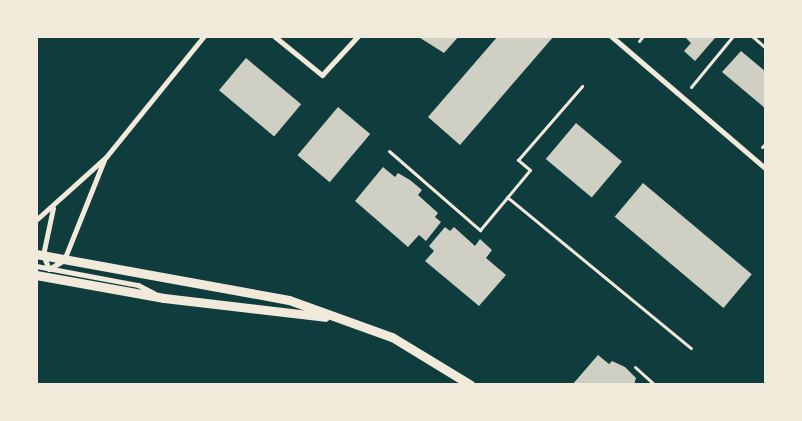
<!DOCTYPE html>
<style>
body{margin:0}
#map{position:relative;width:802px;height:421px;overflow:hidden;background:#0f3d3e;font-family:Poppins,sans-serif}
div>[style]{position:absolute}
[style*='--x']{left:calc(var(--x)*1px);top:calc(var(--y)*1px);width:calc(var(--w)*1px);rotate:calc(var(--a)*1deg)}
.building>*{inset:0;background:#cfcfc3;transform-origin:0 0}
.path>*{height:3px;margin:-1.5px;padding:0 1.5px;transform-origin:1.5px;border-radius:1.5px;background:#f1e9da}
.minor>*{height:5px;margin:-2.5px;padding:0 2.5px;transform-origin:2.5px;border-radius:2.5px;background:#f1e9da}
.tertiary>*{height:9px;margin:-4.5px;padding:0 4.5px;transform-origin:4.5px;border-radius:4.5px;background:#f1e9da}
span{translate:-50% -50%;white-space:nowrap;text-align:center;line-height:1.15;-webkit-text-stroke:5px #f1e9da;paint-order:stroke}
.frame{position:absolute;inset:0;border:38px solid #f1e9da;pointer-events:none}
</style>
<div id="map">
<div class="building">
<div style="clip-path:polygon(417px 36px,459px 36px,444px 53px)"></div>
<div style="clip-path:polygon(498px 36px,554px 36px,460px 145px,428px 117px)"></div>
<div style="clip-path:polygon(684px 36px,713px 36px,715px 38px,695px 61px,684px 51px,691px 43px)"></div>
<div style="clip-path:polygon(741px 51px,766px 72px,766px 109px,722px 72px)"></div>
<div style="left:246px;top:58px;width:72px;height:42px;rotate:40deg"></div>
<div style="left:338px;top:107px;width:42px;height:63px;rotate:40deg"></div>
<div style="left:576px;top:123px;width:60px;height:47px;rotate:40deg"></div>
<div style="clip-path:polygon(383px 167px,395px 177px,398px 173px,410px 180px,422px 190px,418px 195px,438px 213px,435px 217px,441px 222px,426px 241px,419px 235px,408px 247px,355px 201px)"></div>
<div style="left:643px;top:183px;width:142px;height:44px;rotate:40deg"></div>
<div style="clip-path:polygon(445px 227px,450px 231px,454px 227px,475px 246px,480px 239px,492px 250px,486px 258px,506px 275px,479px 306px,425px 261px,434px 251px,429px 246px)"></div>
<div style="clip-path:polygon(598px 355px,609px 364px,612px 361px,625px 367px,636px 378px,634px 385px,572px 385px)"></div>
</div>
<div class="path">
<div style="--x:752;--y:36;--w:18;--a:41"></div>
<div style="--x:639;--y:41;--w:6;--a:-51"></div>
<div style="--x:691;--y:87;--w:66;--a:-50.5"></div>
<div style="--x:762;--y:147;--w:6;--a:-45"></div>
<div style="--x:389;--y:151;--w:121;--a:41"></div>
<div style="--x:480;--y:230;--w:78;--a:-50.2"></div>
<div style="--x:530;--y:170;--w:16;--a:-140"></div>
<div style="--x:518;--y:160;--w:98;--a:-49.1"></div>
<div style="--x:507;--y:197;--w:238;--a:39.4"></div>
<div style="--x:635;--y:367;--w:27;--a:42"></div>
</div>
<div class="minor">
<div style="--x:274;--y:36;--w:62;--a:39.1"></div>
<div style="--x:322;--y:75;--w:53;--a:-47.3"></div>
<div style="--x:611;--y:36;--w:204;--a:40.6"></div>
<div style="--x:36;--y:220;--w:94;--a:-42"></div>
<div style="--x:106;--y:157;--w:156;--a:-51"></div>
<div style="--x:36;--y:266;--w:104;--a:10.6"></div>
<div style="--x:138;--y:285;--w:18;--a:27"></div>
<div style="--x:49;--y:269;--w:17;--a:-31"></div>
<div style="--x:64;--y:260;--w:108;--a:-68.2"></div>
<div style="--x:49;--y:269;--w:15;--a:-113"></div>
<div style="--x:43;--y:255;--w:48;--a:-78"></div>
</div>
<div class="tertiary">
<div style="--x:36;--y:254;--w:257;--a:10.3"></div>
<div style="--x:289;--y:300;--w:109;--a:19.8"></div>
<div style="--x:392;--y:337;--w:92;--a:31.3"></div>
<div style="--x:36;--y:275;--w:130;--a:10.2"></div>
<div style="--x:164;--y:298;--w:162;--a:6.7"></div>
</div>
<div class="frame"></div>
</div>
